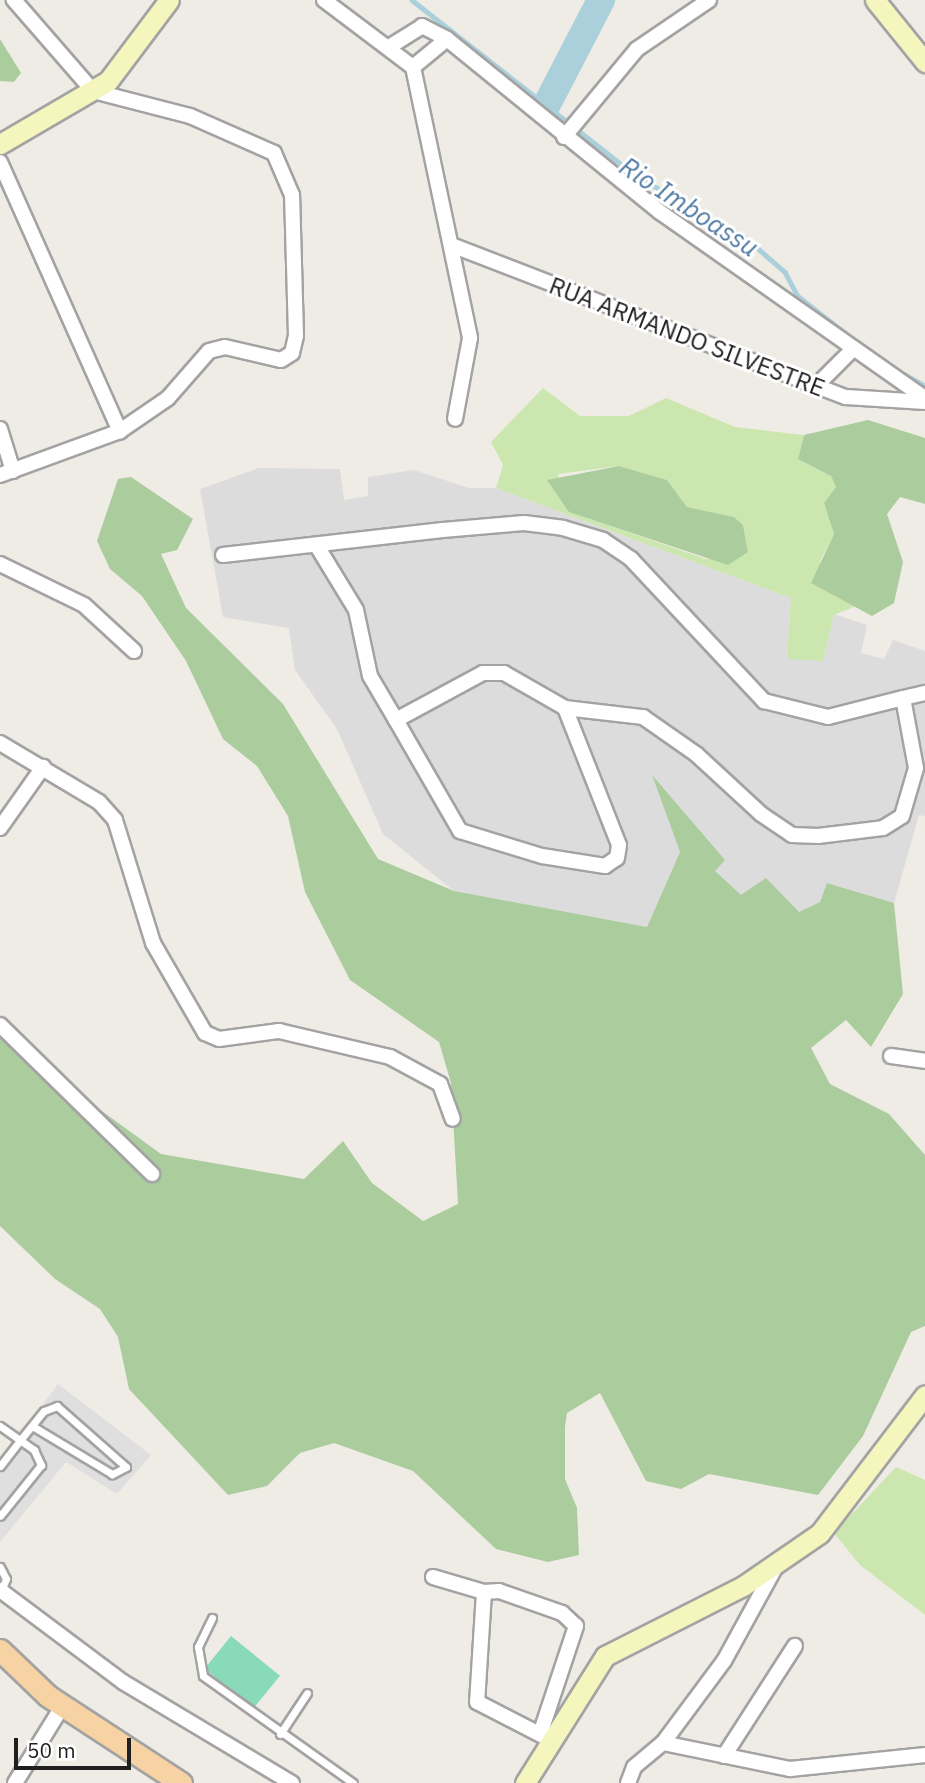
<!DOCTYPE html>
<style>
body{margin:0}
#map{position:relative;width:925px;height:1783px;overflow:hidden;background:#efece6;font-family:"IBM Plex Sans",sans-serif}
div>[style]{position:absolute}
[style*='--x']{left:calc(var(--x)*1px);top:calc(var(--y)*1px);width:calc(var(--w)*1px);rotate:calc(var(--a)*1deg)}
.residential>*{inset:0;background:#dddcdc}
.grass>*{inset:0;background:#cbe7af}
.forest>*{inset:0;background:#abcc9d}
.pitch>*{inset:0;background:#88dab9;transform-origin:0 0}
.parking>*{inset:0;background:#dfdfdf}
.stream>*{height:4.5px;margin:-2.25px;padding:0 2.25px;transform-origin:2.25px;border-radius:2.25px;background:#a9d0db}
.river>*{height:28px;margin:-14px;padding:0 14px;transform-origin:14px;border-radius:14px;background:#a9d0db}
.roads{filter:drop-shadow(2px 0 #a3a3a3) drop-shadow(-2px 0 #a3a3a3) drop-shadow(0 2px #a3a3a3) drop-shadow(0 -2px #a3a3a3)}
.lane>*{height:7px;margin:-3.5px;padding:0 3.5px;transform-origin:3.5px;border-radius:3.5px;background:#fff}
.street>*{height:14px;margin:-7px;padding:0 7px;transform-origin:7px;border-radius:7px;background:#fff}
.secondary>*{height:19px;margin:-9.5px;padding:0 9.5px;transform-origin:9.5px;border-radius:9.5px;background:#f4f6bd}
.primary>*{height:21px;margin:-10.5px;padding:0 10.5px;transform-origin:10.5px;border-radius:10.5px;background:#f7d2a3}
span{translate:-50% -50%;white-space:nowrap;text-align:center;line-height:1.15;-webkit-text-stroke:6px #fff;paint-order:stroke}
.street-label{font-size:24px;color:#1f1f1f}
.water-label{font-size:26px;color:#4d79a2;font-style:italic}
.scale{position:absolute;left:14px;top:1738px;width:117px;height:32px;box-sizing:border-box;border:4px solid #1f1f1f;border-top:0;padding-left:9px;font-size:21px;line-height:24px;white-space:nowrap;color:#1f1f1f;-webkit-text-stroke:5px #fff;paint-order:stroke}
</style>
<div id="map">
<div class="residential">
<div style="clip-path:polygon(259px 468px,340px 469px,344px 500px,368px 496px,368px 477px,414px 470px,469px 488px,496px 488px,791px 598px,787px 658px,823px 661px,834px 614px,867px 625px,861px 653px,884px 659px,893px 640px,925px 651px,925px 816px,919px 815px,894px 903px,827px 883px,820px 902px,799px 912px,741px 896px,714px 871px,724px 861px,653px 777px,680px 852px,647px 927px,454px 891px,383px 834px,337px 729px,295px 670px,289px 628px,223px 617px,200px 489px)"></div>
</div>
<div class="grass">
<div style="clip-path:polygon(evenodd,543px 388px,580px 416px,629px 416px,666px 398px,735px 427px,804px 435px,798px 459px,831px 476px,836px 487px,824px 503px,834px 534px,820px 561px,833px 595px,856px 606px,834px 615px,823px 661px,787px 659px,791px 598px,496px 488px,503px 465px,491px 442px,543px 388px,619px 466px,667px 480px,687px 507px,734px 517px,743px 525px,748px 552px,706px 559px,570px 512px,558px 474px,619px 466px)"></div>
<div style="clip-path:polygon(896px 1467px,925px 1480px,925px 1615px,860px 1565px,834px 1533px)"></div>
</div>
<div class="forest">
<div style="clip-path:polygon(0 39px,21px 73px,14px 82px,0 81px)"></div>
<div style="clip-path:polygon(868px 420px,925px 438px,925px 504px,900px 497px,887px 514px,903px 562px,894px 603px,872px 616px,811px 583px,834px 534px,824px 503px,836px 487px,831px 476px,798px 459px,804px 435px)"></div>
<div style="clip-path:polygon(619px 466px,667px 480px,687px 507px,734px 517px,743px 525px,748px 552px,728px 565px,569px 512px,547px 480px)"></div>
<div style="clip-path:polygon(131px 477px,193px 519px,177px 550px,161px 554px,186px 608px,283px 704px,378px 859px,454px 891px,647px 927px,680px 852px,652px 775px,725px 860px,715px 871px,741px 895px,766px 878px,799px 912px,820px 902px,827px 883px,894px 903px,903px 994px,871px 1047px,846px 1020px,811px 1048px,830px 1084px,889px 1114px,925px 1155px,925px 1326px,911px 1332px,863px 1436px,818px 1495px,709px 1474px,681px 1489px,646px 1481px,600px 1393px,567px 1413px,565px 1427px,565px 1479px,577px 1508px,579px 1555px,548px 1562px,496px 1549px,413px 1471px,334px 1443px,300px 1453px,267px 1486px,228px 1495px,129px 1389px,118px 1337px,100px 1309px,55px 1279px,0 1226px,0 1037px,161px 1154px,304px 1179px,343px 1141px,372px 1183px,423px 1221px,458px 1204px,451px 1083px,439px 1042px,350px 980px,305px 892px,288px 816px,257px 766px,223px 739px,186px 661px,142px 596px,110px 569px,97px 541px,118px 479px)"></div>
</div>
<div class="pitch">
<div style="left:231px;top:1636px;width:63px;height:42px;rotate:39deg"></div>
</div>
<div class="parking">
<div style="clip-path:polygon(58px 1384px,151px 1455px,117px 1494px,66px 1462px,0 1542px,0 1462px)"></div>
</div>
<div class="stream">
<div style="--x:412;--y:0;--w:287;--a:38.1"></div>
<div style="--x:638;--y:177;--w:124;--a:29.5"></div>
<div style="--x:746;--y:238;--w:52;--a:41.1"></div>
<div style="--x:785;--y:272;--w:27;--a:62"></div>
<div style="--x:798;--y:296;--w:65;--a:38.1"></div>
<div style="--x:893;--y:368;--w:37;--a:29"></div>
</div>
<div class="river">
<div style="--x:545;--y:108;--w:122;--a:-62.6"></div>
</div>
<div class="roads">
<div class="lane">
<div style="--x:0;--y:1426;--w:42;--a:35.2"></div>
<div style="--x:34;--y:1450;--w:17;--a:65"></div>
<div style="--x:41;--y:1465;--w:65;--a:128.8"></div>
<div style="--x:0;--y:1466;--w:34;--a:-52"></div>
<div style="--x:21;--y:1439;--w:36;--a:-51"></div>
<div style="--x:44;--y:1411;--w:14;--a:-21"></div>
<div style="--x:57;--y:1406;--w:92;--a:41.5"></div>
<div style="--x:126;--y:1467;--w:16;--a:153"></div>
<div style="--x:112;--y:1474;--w:93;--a:-149"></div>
<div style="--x:0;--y:1567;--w:13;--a:63"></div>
<div style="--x:6;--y:1579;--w:13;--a:113"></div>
<div style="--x:212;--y:1618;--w:32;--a:116"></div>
<div style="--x:198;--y:1647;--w:29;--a:80"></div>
<div style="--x:203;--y:1676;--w:184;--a:35.5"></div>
<div style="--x:280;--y:1734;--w:49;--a:-56.6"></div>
</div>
<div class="street">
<div style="--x:324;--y:0;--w:111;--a:37"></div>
<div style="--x:413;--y:67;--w:277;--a:78.1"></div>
<div style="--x:470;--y:338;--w:82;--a:100.5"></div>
<div style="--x:389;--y:47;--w:39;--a:-32"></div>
<div style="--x:422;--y:26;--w:28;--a:27"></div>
<div style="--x:447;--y:39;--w:274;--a:39.1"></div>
<div style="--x:660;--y:212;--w:324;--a:35.1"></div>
<div style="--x:413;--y:67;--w:44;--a:-39.5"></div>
<div style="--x:564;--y:137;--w:114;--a:-50.3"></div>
<div style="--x:637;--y:49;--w:87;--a:-34.2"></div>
<div style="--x:0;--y:162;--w:295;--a:66"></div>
<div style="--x:454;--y:246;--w:420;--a:21.1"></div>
<div style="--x:846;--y:397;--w:79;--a:3.6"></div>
<div style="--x:817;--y:385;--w:49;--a:-45"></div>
<div style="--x:0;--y:429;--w:44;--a:72.8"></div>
<div style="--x:0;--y:475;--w:128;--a:-20.1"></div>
<div style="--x:120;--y:431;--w:58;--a:-34.5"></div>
<div style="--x:168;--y:398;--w:62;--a:-48.9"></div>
<div style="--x:209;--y:351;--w:16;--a:-14"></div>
<div style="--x:225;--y:347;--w:57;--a:13.1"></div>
<div style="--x:281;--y:360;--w:13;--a:-32"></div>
<div style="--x:292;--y:353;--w:17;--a:-77"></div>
<div style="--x:296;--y:336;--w:141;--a:-91.6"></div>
<div style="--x:292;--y:195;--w:46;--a:-113.2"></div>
<div style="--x:274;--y:153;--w:92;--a:-156.2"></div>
<div style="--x:190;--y:116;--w:100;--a:-165.5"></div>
<div style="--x:93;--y:91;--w:121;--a:-131"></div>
<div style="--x:317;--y:546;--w:75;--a:58.6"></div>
<div style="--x:356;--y:610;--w:67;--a:78"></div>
<div style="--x:370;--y:676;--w:51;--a:59.4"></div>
<div style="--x:396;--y:720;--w:99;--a:-28.4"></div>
<div style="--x:483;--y:673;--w:21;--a:0"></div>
<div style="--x:504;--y:673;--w:70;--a:29.8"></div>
<div style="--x:223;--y:555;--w:221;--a:-6.5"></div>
<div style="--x:443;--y:530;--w:81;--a:-4.9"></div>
<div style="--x:524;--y:523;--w:39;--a:7"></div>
<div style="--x:563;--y:528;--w:42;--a:16.7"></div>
<div style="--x:603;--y:540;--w:34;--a:34"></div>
<div style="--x:631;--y:559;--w:195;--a:46.9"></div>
<div style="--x:764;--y:701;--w:66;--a:14"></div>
<div style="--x:828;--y:717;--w:77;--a:-14.2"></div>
<div style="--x:0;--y:564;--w:93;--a:26"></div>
<div style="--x:84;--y:605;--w:68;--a:42.6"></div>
<div style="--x:396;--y:720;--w:128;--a:60"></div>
<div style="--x:460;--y:831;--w:86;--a:17"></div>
<div style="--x:542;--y:856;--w:64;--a:9"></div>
<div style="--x:605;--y:866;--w:14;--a:-34"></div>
<div style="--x:617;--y:858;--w:13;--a:-81"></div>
<div style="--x:619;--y:845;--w:147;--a:-111.5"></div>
<div style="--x:565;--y:708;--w:79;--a:6.6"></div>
<div style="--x:643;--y:717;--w:65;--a:34.9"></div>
<div style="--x:696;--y:754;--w:88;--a:42.7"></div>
<div style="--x:761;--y:814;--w:37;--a:34"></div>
<div style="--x:792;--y:835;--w:26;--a:2"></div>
<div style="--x:818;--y:836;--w:65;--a:-7"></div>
<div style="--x:883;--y:828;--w:22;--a:-32"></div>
<div style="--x:902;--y:816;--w:50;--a:-73.7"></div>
<div style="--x:916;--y:768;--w:71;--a:-100.5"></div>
<div style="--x:903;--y:698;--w:23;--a:-13"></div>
<div style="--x:0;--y:743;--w:115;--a:30.8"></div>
<div style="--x:99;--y:802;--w:24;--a:48"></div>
<div style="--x:115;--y:820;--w:129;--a:72.8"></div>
<div style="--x:153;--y:943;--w:104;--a:60"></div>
<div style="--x:205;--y:1033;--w:15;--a:23"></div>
<div style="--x:219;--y:1039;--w:61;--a:-7.6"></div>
<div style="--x:279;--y:1031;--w:114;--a:13.2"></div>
<div style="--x:390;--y:1057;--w:57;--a:28.4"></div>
<div style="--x:440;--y:1084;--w:37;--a:70"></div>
<div style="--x:0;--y:828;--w:75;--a:-54.8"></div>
<div style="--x:0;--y:1025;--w:213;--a:44.4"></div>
<div style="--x:891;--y:1056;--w:34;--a:8"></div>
<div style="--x:433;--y:1577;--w:53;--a:16.4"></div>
<div style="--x:484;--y:1592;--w:110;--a:93.6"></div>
<div style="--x:477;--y:1702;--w:83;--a:27.2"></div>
<div style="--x:0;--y:1590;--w:154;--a:36.8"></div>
<div style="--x:123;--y:1682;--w:197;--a:30.9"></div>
<div style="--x:484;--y:1592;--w:15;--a:-4"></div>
<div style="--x:499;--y:1591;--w:67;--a:19.2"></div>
<div style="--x:562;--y:1613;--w:19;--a:43"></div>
<div style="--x:576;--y:1626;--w:114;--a:108.4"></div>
<div style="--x:663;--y:1743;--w:102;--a:-53.4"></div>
<div style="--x:724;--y:1661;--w:106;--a:-61.3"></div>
<div style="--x:724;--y:1756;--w:131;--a:-57.2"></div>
<div style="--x:15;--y:1783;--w:89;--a:-58.3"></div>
<div style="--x:628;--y:1783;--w:17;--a:-69"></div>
<div style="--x:634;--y:1767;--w:38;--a:-40"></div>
<div style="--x:663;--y:1743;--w:130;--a:11.6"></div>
<div style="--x:790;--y:1769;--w:136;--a:-5.9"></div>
</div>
<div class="secondary">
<div style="--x:875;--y:0;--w:80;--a:51.1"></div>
<div style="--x:0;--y:144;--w:125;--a:-30.3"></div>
<div style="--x:108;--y:81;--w:101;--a:-53"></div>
<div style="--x:525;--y:1783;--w:150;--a:-57.8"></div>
<div style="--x:605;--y:1656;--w:155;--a:-26.9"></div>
<div style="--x:743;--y:1586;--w:93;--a:-34.5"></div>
<div style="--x:820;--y:1533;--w:173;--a:-52.7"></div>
</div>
<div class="primary">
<div style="--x:0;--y:1650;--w:66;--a:43.8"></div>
<div style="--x:48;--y:1696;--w:159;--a:33.2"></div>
</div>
</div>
<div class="street-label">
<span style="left:687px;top:337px;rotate:21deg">RUA ARMANDO SILVESTRE</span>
</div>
<div class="water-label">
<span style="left:689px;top:207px;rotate:33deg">Rio Imboassu</span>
</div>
<div class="scale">50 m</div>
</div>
